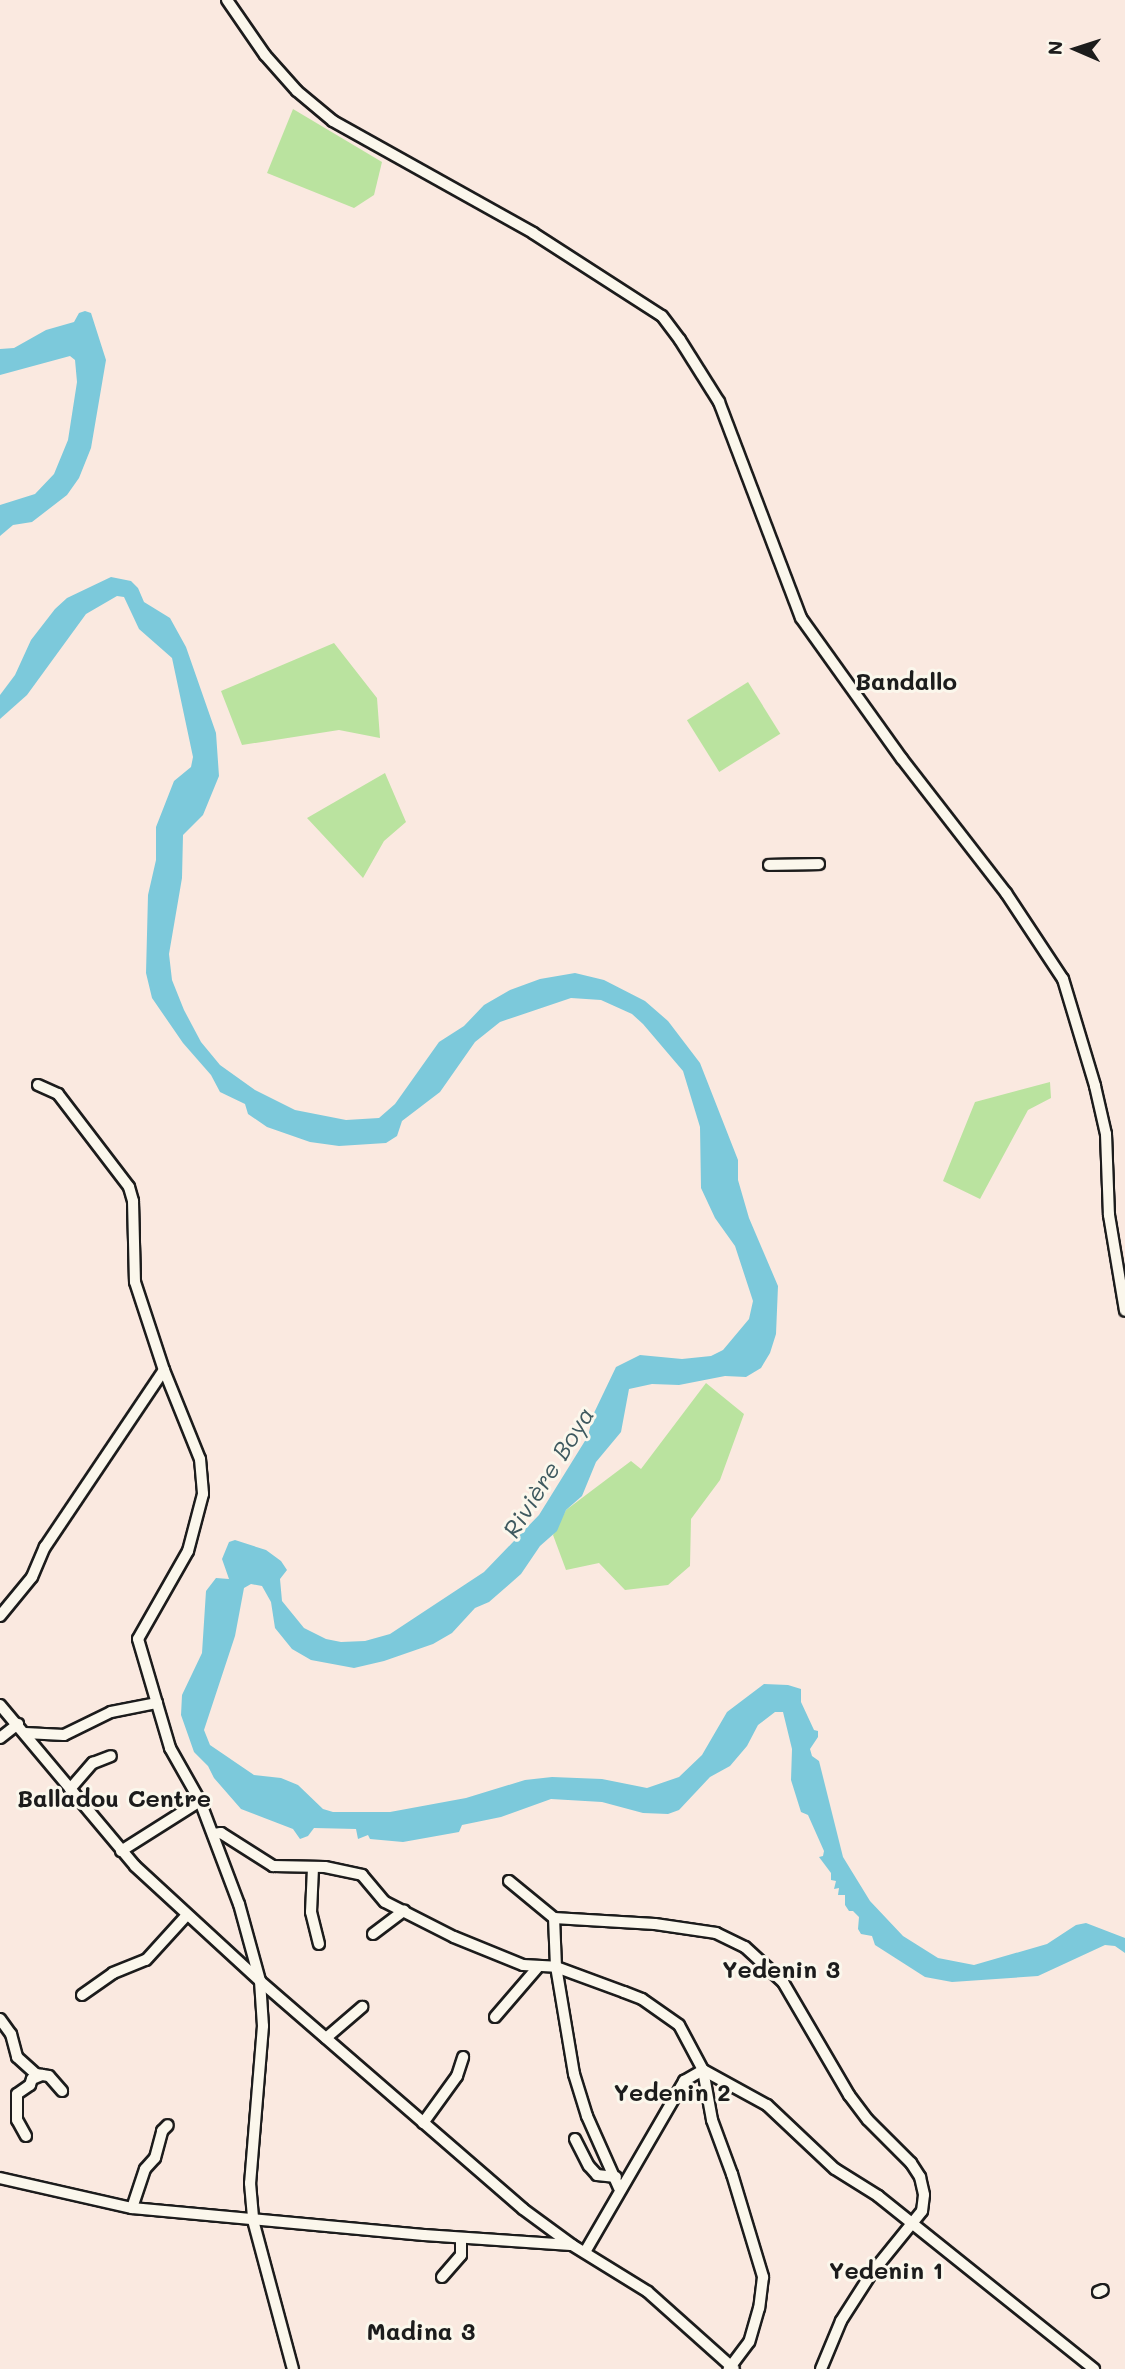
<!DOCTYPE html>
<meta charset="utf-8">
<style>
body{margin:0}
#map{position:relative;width:1125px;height:2369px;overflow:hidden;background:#fae9e0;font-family:Mali,sans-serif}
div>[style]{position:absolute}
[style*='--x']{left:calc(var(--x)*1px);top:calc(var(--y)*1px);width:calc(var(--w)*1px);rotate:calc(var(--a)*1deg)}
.green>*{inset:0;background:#bae39f;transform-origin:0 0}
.water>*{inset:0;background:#7cc9db}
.roads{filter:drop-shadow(2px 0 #1c1c1c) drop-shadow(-2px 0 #1c1c1c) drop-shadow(0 2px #1c1c1c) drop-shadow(0 -2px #1c1c1c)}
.minor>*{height:10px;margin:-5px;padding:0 5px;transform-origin:5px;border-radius:5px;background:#fbf7ec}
span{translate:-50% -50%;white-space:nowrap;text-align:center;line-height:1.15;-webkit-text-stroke:6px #fbf7ec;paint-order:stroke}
.neighbourhood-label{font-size:24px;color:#1c1c1c;font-weight:700}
.water-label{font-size:24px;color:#3e595f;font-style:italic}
.north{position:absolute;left:1041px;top:14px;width:70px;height:70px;-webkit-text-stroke:5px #fbf7ec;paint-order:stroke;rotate:273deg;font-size:19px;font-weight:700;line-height:28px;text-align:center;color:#1c1c1c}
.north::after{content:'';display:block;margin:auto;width:24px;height:32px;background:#1c1c1c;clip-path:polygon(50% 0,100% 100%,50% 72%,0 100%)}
</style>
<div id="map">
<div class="green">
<div style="clip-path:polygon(293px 109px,382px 162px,374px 195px,354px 208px,267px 173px)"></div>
<div style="clip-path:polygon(334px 643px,377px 698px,380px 738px,339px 730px,242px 745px,221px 691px)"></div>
<div style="left:748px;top:682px;width:61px;height:72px;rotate:58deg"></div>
<div style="clip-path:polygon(385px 773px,406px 822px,384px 841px,363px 878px,307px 818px)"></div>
<div style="clip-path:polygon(1050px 1082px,1051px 1098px,1028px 1110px,980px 1199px,943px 1181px,975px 1102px)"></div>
<div style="clip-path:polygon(706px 1383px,744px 1414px,720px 1480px,691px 1519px,690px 1566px,668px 1585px,625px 1590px,599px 1563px,566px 1570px,553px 1535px,566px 1510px,631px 1461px,641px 1469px)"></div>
</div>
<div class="water">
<div style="clip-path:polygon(85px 311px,91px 313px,106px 360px,91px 448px,79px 478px,67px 495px,32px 522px,13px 525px,0 536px,0 505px,35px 494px,54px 474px,68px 440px,77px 382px,75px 360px,70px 356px,0 375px,0 349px,14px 348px,46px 330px,74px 322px,79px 313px)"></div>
<div style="clip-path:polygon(111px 577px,131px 581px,138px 588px,144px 602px,170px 618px,186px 647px,216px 733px,219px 776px,203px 815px,183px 835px,182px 878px,169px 954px,172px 980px,184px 1010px,201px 1042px,220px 1065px,255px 1090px,295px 1110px,346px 1120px,379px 1118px,395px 1104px,439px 1042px,464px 1026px,484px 1005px,510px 990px,540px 979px,575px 973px,604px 980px,645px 1001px,668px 1021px,700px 1063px,738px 1160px,738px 1180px,749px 1218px,778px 1286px,776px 1334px,770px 1353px,761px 1368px,746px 1377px,725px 1376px,679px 1385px,652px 1384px,629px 1389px,621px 1432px,596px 1462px,582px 1496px,566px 1510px,557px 1531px,540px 1546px,521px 1574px,489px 1602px,475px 1608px,452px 1633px,433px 1644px,384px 1661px,354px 1668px,311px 1660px,292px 1649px,275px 1628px,271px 1602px,262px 1586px,251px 1584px,244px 1588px,235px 1636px,204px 1730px,210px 1745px,254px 1775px,281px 1778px,298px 1785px,323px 1809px,333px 1812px,390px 1812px,466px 1798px,525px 1780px,552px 1777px,602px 1779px,647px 1788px,679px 1777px,702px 1755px,727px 1712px,764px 1684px,788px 1685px,801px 1689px,801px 1702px,814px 1730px,818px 1731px,818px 1737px,810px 1749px,812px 1756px,819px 1761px,843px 1857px,870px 1901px,903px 1936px,938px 1958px,974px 1965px,1047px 1944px,1076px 1925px,1086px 1923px,1125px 1938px,1125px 1953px,1115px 1946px,1105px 1945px,1038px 1976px,952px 1982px,925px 1977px,875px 1945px,872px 1936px,861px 1934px,858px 1929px,859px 1917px,853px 1911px,849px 1911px,845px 1905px,845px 1895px,838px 1895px,839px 1888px,834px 1889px,836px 1881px,831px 1880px,831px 1873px,819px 1857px,823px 1856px,824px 1851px,808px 1815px,801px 1812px,791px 1780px,792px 1749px,783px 1712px,775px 1712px,758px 1725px,747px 1746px,730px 1766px,710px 1777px,679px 1810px,668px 1814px,643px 1813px,602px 1802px,551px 1799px,501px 1817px,462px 1825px,459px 1832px,403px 1842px,370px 1839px,368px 1835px,358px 1839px,356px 1829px,314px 1828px,308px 1836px,300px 1839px,293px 1829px,241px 1809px,214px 1778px,208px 1766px,194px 1752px,181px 1715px,182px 1695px,202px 1653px,206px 1591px,216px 1578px,229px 1579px,222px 1559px,229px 1542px,235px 1540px,266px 1550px,281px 1561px,287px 1570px,280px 1579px,282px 1601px,304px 1628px,326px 1639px,341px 1642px,365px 1641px,390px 1634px,484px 1572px,539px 1515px,588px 1436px,593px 1415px,616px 1367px,640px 1355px,682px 1359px,711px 1356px,723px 1350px,749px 1319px,753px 1301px,735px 1246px,715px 1218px,701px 1188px,700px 1127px,683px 1071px,643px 1024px,632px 1014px,601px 1000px,571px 998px,500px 1022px,475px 1042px,440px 1092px,402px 1121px,397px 1136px,386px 1143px,339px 1146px,310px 1142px,267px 1127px,248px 1114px,245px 1104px,220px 1092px,211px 1075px,183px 1043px,152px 998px,146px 973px,148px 895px,156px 860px,156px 827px,174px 781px,191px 767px,193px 757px,172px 658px,139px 629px,124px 597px,117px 596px,86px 614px,27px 695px,0 719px,0 695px,15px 675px,31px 640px,55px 609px,67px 598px)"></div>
</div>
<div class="roads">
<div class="minor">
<div style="--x:227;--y:0;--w:67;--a:55.4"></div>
<div style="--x:265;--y:55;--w:48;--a:48.4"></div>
<div style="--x:297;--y:91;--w:47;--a:39.8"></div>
<div style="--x:333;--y:121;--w:229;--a:29.2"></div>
<div style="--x:533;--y:233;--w:153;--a:32.8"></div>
<div style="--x:662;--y:316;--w:30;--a:53"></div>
<div style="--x:680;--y:340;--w:73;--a:57.8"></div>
<div style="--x:719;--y:402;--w:231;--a:69.2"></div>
<div style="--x:801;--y:618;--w:173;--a:54.4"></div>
<div style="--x:902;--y:759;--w:170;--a:52.2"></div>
<div style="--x:1006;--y:893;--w:103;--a:56.5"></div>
<div style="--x:1063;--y:979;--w:112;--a:73.3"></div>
<div style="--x:1095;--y:1086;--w:49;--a:77.1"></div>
<div style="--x:1106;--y:1134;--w:81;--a:87.9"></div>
<div style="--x:1109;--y:1215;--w:97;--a:80.5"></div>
<div style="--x:769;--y:865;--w:50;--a:-1.1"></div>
<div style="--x:38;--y:1085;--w:22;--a:24"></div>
<div style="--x:58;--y:1094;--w:117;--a:52.6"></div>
<div style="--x:129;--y:1187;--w:15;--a:74"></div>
<div style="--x:133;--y:1201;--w:81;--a:88.6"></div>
<div style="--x:135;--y:1282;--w:93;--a:71.8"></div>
<div style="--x:164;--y:1370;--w:96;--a:68"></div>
<div style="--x:200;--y:1459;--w:35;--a:85"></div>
<div style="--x:203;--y:1494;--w:59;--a:104.7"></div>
<div style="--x:188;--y:1551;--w:101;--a:119.6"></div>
<div style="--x:138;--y:1639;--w:114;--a:73.6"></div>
<div style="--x:170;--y:1748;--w:61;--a:60.5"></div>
<div style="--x:200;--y:1801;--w:110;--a:69.3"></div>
<div style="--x:239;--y:1904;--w:80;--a:74.7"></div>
<div style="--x:260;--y:1981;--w:45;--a:86.2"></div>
<div style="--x:263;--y:2026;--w:158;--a:94.7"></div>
<div style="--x:250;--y:2183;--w:37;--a:85"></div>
<div style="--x:253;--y:2220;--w:154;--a:75"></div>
<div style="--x:0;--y:1616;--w:50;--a:-50.6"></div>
<div style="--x:32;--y:1577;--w:33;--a:-67"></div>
<div style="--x:45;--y:1547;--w:213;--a:-56.1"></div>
<div style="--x:0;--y:1705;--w:210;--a:50"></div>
<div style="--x:135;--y:1866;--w:170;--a:42.6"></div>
<div style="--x:260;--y:1981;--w:348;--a:40.9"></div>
<div style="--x:523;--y:2209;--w:61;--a:36.3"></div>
<div style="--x:572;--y:2245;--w:89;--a:31.7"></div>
<div style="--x:648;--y:2292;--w:115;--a:41.8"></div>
<div style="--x:25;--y:1733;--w:39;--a:3"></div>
<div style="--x:64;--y:1735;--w:52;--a:-26.1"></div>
<div style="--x:111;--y:1712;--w:47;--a:-11.1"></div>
<div style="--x:0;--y:1738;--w:23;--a:-38"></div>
<div style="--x:70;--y:1789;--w:35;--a:-49"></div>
<div style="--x:93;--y:1763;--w:19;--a:-21"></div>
<div style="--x:213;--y:1834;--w:8;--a:-7"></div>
<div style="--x:221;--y:1833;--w:62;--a:32.4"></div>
<div style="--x:273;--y:1866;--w:52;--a:1.1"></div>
<div style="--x:325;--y:1867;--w:38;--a:12"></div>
<div style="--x:362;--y:1875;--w:35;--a:50"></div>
<div style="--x:385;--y:1902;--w:77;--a:26.9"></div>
<div style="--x:454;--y:1937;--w:74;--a:22.1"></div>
<div style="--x:523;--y:1965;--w:33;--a:3"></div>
<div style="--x:556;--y:1967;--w:72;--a:20.2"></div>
<div style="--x:624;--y:1992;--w:19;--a:21"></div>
<div style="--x:642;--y:1999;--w:45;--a:35.1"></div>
<div style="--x:679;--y:2025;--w:51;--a:61.9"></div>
<div style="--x:703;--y:2070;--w:51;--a:79.8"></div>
<div style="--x:712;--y:2120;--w:58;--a:69.7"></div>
<div style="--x:732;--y:2174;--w:108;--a:73.2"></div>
<div style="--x:763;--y:2277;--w:31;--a:97"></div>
<div style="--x:759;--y:2308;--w:35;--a:106"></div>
<div style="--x:749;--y:2342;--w:34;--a:127"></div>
<div style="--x:121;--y:1851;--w:93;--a:-32.3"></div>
<div style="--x:313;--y:1868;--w:44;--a:92.6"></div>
<div style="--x:311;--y:1912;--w:33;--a:76"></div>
<div style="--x:509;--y:1881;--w:58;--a:39.4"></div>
<div style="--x:373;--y:1934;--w:39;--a:-37"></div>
<div style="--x:82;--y:1995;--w:38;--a:-35"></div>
<div style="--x:113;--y:1973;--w:35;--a:-22"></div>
<div style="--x:146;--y:1960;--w:61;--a:-47.7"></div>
<div style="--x:495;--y:2017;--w:66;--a:-49.3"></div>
<div style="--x:0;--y:2019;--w:19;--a:54"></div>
<div style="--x:11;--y:2034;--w:24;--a:75"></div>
<div style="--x:17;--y:2057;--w:25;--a:42"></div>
<div style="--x:36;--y:2074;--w:13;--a:9"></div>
<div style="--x:49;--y:2076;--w:20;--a:49"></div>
<div style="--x:326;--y:2038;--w:48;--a:-40.7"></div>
<div style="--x:423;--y:2123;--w:58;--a:-54.1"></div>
<div style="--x:457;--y:2076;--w:20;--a:-72"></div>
<div style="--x:26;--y:2136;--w:18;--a:-119"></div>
<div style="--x:17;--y:2120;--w:26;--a:-90"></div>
<div style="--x:17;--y:2094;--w:16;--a:-35"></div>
<div style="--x:30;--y:2085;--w:6;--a:-72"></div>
<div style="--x:32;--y:2079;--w:11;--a:-22"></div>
<div style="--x:575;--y:2139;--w:30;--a:63"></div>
<div style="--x:589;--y:2166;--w:12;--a:48"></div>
<div style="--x:597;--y:2175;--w:19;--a:6"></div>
<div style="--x:0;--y:2178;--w:135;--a:12.8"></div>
<div style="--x:132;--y:2208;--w:293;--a:5.3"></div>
<div style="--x:424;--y:2235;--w:147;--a:3.9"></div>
<div style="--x:619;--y:2188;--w:79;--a:-114"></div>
<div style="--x:587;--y:2116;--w:44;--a:-107.2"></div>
<div style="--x:574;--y:2074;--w:109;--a:-99.5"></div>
<div style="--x:556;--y:1967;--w:49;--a:-92.3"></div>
<div style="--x:554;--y:1918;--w:101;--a:3.4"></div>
<div style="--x:655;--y:1924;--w:62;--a:8.4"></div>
<div style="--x:716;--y:1933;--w:32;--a:26"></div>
<div style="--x:745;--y:1947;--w:52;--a:42.6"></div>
<div style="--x:783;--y:1982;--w:131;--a:59.7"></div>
<div style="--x:849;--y:2095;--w:31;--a:53"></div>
<div style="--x:868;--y:2120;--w:61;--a:45"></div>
<div style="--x:911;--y:2163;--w:17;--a:57"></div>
<div style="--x:920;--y:2177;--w:18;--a:77"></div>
<div style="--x:924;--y:2195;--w:16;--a:97"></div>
<div style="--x:922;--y:2211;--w:81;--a:129"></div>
<div style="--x:871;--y:2274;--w:56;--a:122.6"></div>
<div style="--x:841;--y:2321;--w:52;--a:112.6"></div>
<div style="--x:132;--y:2208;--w:41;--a:-71.6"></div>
<div style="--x:145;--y:2169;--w:15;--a:-48"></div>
<div style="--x:155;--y:2158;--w:28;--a:-75"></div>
<div style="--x:162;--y:2131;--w:8;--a:-45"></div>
<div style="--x:585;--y:2252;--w:198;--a:-59.9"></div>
<div style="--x:684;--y:2081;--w:22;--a:-30"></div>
<div style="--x:703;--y:2070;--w:73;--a:28.7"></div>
<div style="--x:767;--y:2105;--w:93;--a:43.3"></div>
<div style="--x:835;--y:2169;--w:51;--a:32.1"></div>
<div style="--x:878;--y:2196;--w:277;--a:38.7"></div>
<div style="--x:442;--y:2277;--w:29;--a:-49"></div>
<div style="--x:461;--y:2255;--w:17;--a:-90"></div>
<div style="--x:1098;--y:2292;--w:5;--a:-22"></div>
</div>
</div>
<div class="neighbourhood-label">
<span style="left:906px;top:681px">Bandallo</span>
<span style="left:114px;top:1798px">Balladou Centre</span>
<span style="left:781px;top:1969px">Yedenin 3</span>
<span style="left:672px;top:2092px">Yedenin 2</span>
<span style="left:886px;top:2270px">Yedenin 1</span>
<span style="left:421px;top:2331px">Madina 3</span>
</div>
<div class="water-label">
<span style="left:548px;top:1472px;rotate:-58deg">Rivière Boya</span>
</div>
<div class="north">N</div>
</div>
